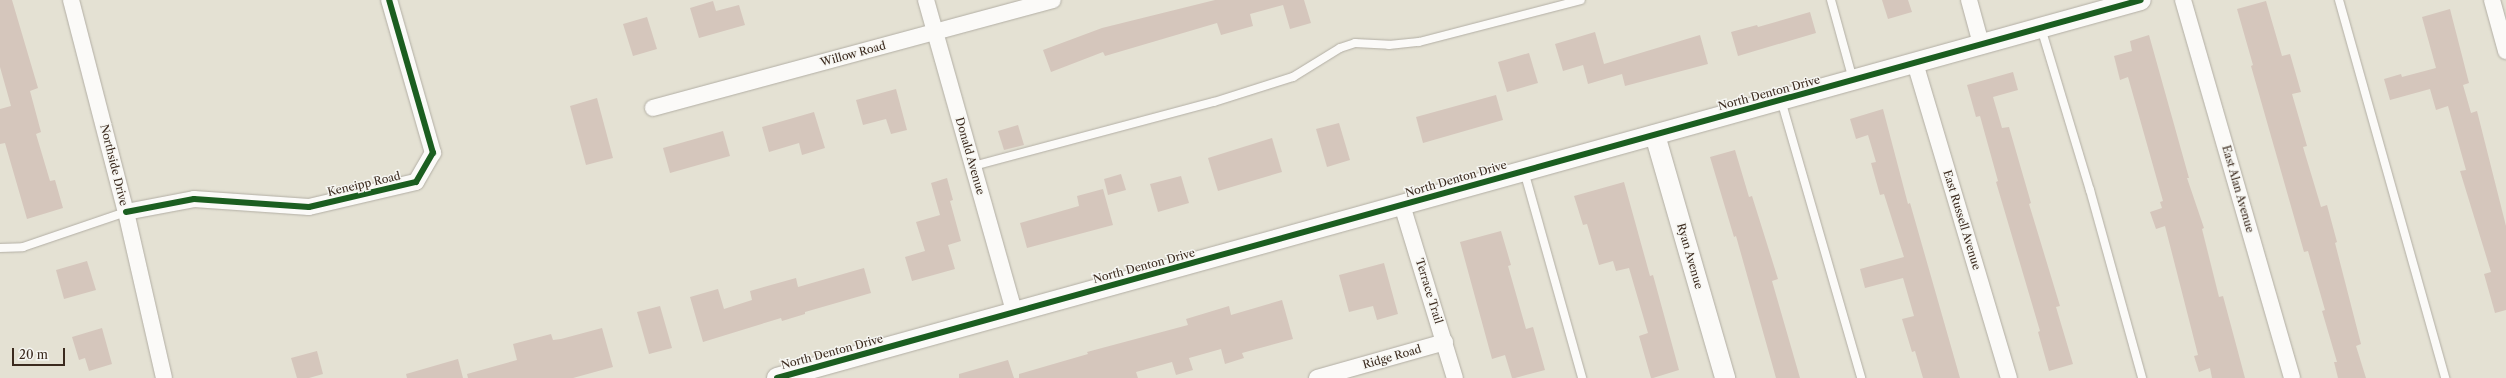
<!DOCTYPE html>
<html>
<head>
<meta charset="utf-8">
<style>
	body { margin:0 }
	#map { position:relative; width:2506px; height:378px; overflow:hidden; background:#e4e1d3; font-family:"Libre Caslon Text",serif }
	div>[style] { position:absolute }
	[style*='--x'] { left:calc(var(--x)*1px); top:calc(var(--y)*1px); width:calc(var(--w)*1px); rotate:calc(var(--a)*1deg) }
	.building>* { inset:0; background:#d5c6bc }
	.roads { filter:drop-shadow(0 0 1px #b2aea4) drop-shadow(0 0 1px #b2aea4) }
	.service>* { height:8px; margin:-4px; padding:0 4px; transform-origin:4px; border-radius:4px; background:#fbfaf8 }
	.minor>* { height:16px; margin:-8px; padding:0 8px; transform-origin:8px; border-radius:8px; background:#fbfaf8 }
	.tertiary>* { height:20px; margin:-10px; padding:0 10px; transform-origin:10px; border-radius:10px; background:#fbfaf8 }
	.cycleway>* { height:6px; margin:-3px; padding:0 3px; transform-origin:3px; border-radius:3px; background:#1b5e20 }
	span { translate:-50% -50%; white-space:nowrap; text-align:center; line-height:1.15; -webkit-text-stroke:3px #f6f6f2; paint-order:stroke }
	.street-label { font-size:11px; color:#3b2a1e }
	.scale { position:absolute; left:12px; top:348px; width:53px; height:18px; box-sizing:border-box; border:2px solid #3b2a1e; border-top:0; padding-left:5px; font-size:12px; line-height:14px; white-space:nowrap; color:#3b2a1e; -webkit-text-stroke:3px #f6f6f2; paint-order:stroke }
</style>
</head>
<body>
<div id="map">
	<div class="building">
		<div style="clip-path:polygon(0 0,12px 0,38px 88px,30px 91px,41px 132px,36px 134px,50px 181px,55px 180px,63px 208px,27px 219px,5px 143px,0 144px,0 109px,11px 106px,0 67px)"></div>
		<div style="clip-path:polygon(1215px 0,1304px 0,1311px 23px,1290px 29px,1283px 5px,1250px 14px,1253px 26px,1221px 35px,1217px 23px,1105px 56px,1103px 52px,1051px 72px,1043px 50px,1102px 28px)"></div>
		<div style="clip-path:polygon(1882px 0,1908px 0,1912px 12px,1888px 19px)"></div>
		<div style="clip-path:polygon(713px 1px,716px 11px,739px 5px,745px 25px,699px 38px,690px 8px)"></div>
		<div style="clip-path:polygon(2266px 1px,2282px 56px,2290px 54px,2301px 92px,2292px 94px,2307px 146px,2303px 147px,2321px 207px,2327px 205px,2337px 242px,2335px 243px,2361px 344px,2356px 346px,2366px 378px,2338px 378px,2334px 362px,2337px 362px,2322px 311px,2325px 310px,2308px 251px,2304px 252px,2251px 66px,2253px 65px,2237px 9px)"></div>
		<div style="clip-path:polygon(2450px 9px,2469px 83px,2463px 85px,2471px 113px,2477px 111px,2506px 226px,2506px 310px,2495px 313px,2484px 274px,2491px 272px,2460px 171px,2466px 170px,2448px 106px,2436px 110px,2430px 89px,2390px 100px,2384px 79px,2401px 74px,2402px 77px,2436px 68px,2422px 17px)"></div>
		<div style="clip-path:polygon(1810px 12px,1816px 33px,1738px 56px,1731px 32px,1757px 25px,1758px 27px)"></div>
		<div style="clip-path:polygon(647px 17px,657px 49px,633px 56px,623px 24px)"></div>
		<div style="clip-path:polygon(1595px 32px,1604px 64px,1700px 35px,1708px 64px,1625px 86px,1622px 74px,1588px 84px,1583px 65px,1563px 71px,1555px 44px)"></div>
		<div style="clip-path:polygon(2149px 35px,2189px 178px,2187px 178px,2204px 228px,2202px 229px,2219px 297px,2223px 296px,2245px 378px,2212px 378px,2210px 368px,2199px 372px,2194px 356px,2198px 355px,2165px 226px,2156px 229px,2150px 212px,2162px 208px,2160px 202px,2163px 201px,2128px 77px,2120px 80px,2114px 56px,2132px 51px,2130px 41px)"></div>
		<div style="clip-path:polygon(1529px 53px,1538px 83px,1507px 92px,1498px 62px)"></div>
		<div style="clip-path:polygon(2013px 72px,2018px 90px,1993px 97px,2002px 128px,2009px 127px,2031px 203px,2029px 204px,2060px 306px,2056px 307px,2073px 364px,2049px 371px,2038px 332px,2040px 331px,1996px 182px,1998px 181px,1980px 116px,1976px 117px,1967px 85px)"></div>
		<div style="clip-path:polygon(896px 89px,907px 130px,891px 134px,886px 119px,863px 125px,856px 100px)"></div>
		<div style="clip-path:polygon(1496px 95px,1503px 120px,1423px 143px,1416px 117px)"></div>
		<div style="clip-path:polygon(597px 98px,613px 158px,586px 165px,570px 106px)"></div>
		<div style="clip-path:polygon(1883px 109px,1908px 204px,1910px 203px,1960px 378px,1923px 378px,1915px 351px,1912px 352px,1902px 319px,1914px 316px,1903px 278px,1865px 288px,1860px 269px,1904px 257px,1884px 194px,1880px 195px,1871px 163px,1876px 162px,1868px 135px,1856px 139px,1850px 119px)"></div>
		<div style="clip-path:polygon(814px 112px,825px 148px,802px 155px,799px 143px,769px 152px,762px 127px)"></div>
		<div style="clip-path:polygon(1339px 123px,1350px 160px,1327px 167px,1316px 129px)"></div>
		<div style="clip-path:polygon(1018px 125px,1024px 145px,1004px 150px,998px 131px)"></div>
		<div style="clip-path:polygon(723px 131px,730px 156px,670px 173px,663px 148px)"></div>
		<div style="clip-path:polygon(1272px 138px,1282px 172px,1218px 191px,1208px 158px)"></div>
		<div style="clip-path:polygon(1735px 150px,1749px 197px,1752px 196px,1778px 279px,1772px 281px,1800px 378px,1776px 378px,1736px 236px,1734px 237px,1710px 157px)"></div>
		<div style="clip-path:polygon(1121px 174px,1126px 190px,1108px 195px,1104px 179px)"></div>
		<div style="clip-path:polygon(1181px 176px,1189px 203px,1158px 212px,1150px 184px)"></div>
		<div style="clip-path:polygon(947px 178px,953px 200px,950px 201px,961px 241px,948px 245px,955px 269px,912px 281px,905px 257px,925px 251px,916px 222px,940px 215px,931px 183px)"></div>
		<div style="clip-path:polygon(1624px 182px,1650px 276px,1653px 275px,1679px 370px,1653px 378px,1651px 378px,1639px 336px,1648px 333px,1629px 268px,1616px 271px,1613px 261px,1599px 265px,1587px 224px,1583px 225px,1574px 196px)"></div>
		<div style="clip-path:polygon(1103px 189px,1113px 225px,1027px 248px,1020px 223px,1079px 206px,1077px 196px)"></div>
		<div style="clip-path:polygon(1501px 231px,1511px 265px,1508px 266px,1526px 329px,1533px 327px,1545px 370px,1515px 378px,1512px 378px,1505px 355px,1492px 359px,1460px 242px)"></div>
		<div style="clip-path:polygon(87px 261px,96px 290px,64px 299px,56px 270px)"></div>
		<div style="clip-path:polygon(1384px 263px,1398px 314px,1377px 320px,1373px 306px,1349px 312px,1339px 275px)"></div>
		<div style="clip-path:polygon(864px 268px,871px 293px,805px 312px,805px 314px,782px 321px,781px 318px,703px 342px,690px 297px,718px 289px,724px 309px,752px 300px,750px 291px,796px 278px,798px 287px)"></div>
		<div style="clip-path:polygon(1282px 300px,1293px 339px,1242px 353px,1244px 358px,1225px 364px,1221px 349px,1189px 358px,1193px 370px,1176px 375px,1172px 362px,1136px 372px,1138px 378px,1019px 378px,1019px 374px,1088px 354px,1087px 352px,1188px 325px,1186px 319px,1229px 306px,1231px 315px)"></div>
		<div style="clip-path:polygon(660px 306px,672px 348px,649px 354px,637px 312px)"></div>
		<div style="clip-path:polygon(102px 328px,112px 364px,89px 371px,85px 358px,79px 360px,72px 337px)"></div>
		<div style="clip-path:polygon(602px 328px,613px 367px,573px 378px,468px 378px,467px 374px,517px 360px,513px 344px,551px 334px,553px 340px,561px 339px)"></div>
		<div style="clip-path:polygon(317px 351px,323px 374px,309px 378px,297px 378px,291px 358px)"></div>
		<div style="clip-path:polygon(458px 359px,463px 378px,407px 378px,406px 374px)"></div>
		<div style="clip-path:polygon(1008px 360px,1014px 378px,959px 378px,959px 374px)"></div>
	</div>
	<div class="roads">
		<div class="service">
			<div style="--x:1831;--y:0;--w:83;--a:74.6"></div>
			<div style="--x:2339;--y:0;--w:393;--a:74.3"></div>
			<div style="--x:2041;--y:28;--w:169;--a:73.2"></div>
			<div style="--x:2090;--y:190;--w:195;--a:74.5"></div>
			<div style="--x:1781;--y:100;--w:289;--a:73.9"></div>
			<div style="--x:973;--y:166;--w:249;--a:-14.9"></div>
			<div style="--x:1214;--y:102;--w:83;--a:-17.6"></div>
			<div style="--x:1293;--y:77;--w:55;--a:-31.7"></div>
			<div style="--x:1340;--y:48;--w:16;--a:-18"></div>
			<div style="--x:1355;--y:43;--w:34;--a:3"></div>
			<div style="--x:1389;--y:45;--w:30;--a:-6"></div>
			<div style="--x:1419;--y:42;--w:167;--a:-14.5"></div>
			<div style="--x:1524;--y:171;--w:215;--a:74.3"></div>
			<div style="--x:0;--y:248;--w:23;--a:-2"></div>
			<div style="--x:23;--y:247;--w:109;--a:-18.8"></div>
		</div>
		<div class="minor">
			<div style="--x:71;--y:0;--w:219;--a:75.5"></div>
			<div style="--x:126;--y:212;--w:170;--a:77.1"></div>
			<div style="--x:926;--y:0;--w:324;--a:74.2"></div>
			<div style="--x:1969;--y:0;--w:46;--a:74.7"></div>
			<div style="--x:2183;--y:0;--w:393;--a:73.9"></div>
			<div style="--x:2492;--y:0;--w:53;--a:74.6"></div>
			<div style="--x:1915;--y:63;--w:329;--a:73.4"></div>
			<div style="--x:653;--y:108;--w:414;--a:-15.1"></div>
			<div style="--x:1402;--y:205;--w:181;--a:73"></div>
			<div style="--x:126;--y:212;--w:69;--a:-10.8"></div>
			<div style="--x:194;--y:199;--w:115;--a:4"></div>
			<div style="--x:309;--y:207;--w:110;--a:-13.2"></div>
			<div style="--x:416;--y:182;--w:34;--a:-60"></div>
			<div style="--x:433;--y:153;--w:159;--a:-106"></div>
			<div style="--x:1317;--y:378;--w:133;--a:-15.7"></div>
		</div>
		<div class="tertiary">
			<div style="--x:1655;--y:135;--w:253;--a:73.9"></div>
			<div style="--x:777;--y:378;--w:1415;--a:-15.49"></div>
		</div>
	</div>
	<div class="cycleway">
		<div style="--x:126;--y:212;--w:69;--a:-10.8"></div>
		<div style="--x:194;--y:199;--w:115;--a:4"></div>
		<div style="--x:309;--y:207;--w:110;--a:-13.2"></div>
		<div style="--x:416;--y:182;--w:34;--a:-60"></div>
		<div style="--x:433;--y:153;--w:159;--a:-106"></div>
		<div style="--x:777;--y:378;--w:1415;--a:-15.49"></div>
	</div>
	<div class="street-label">
		<span style="left:853px;top:54px;rotate:-15deg">Willow Road</span>
		<span style="left:1769px;top:93px;rotate:-15deg">North Denton Drive</span>
		<span style="left:970px;top:156px;rotate:74deg">Donald Avenue</span>
		<span style="left:114px;top:165px;rotate:76deg">Northside Drive</span>
		<span style="left:1456px;top:179px;rotate:-16deg">North Denton Drive</span>
		<span style="left:364px;top:184px;rotate:-13deg">Keneipp Road</span>
		<span style="left:2238px;top:189px;rotate:74deg">East Alan Avenue</span>
		<span style="left:1962px;top:220px;rotate:73deg">East Russell Avenue</span>
		<span style="left:1690px;top:256px;rotate:74deg">Ryan Avenue</span>
		<span style="left:1144px;top:266px;rotate:-15deg">North Denton Drive</span>
		<span style="left:1429px;top:291px;rotate:73deg">Terrace Trail</span>
		<span style="left:832px;top:352px;rotate:-15deg">North Denton Drive</span>
		<span style="left:1392px;top:357px;rotate:-16deg">Ridge Road</span>
	</div>
	<div class="scale">20 m</div>
</div>
</body>
</html>
